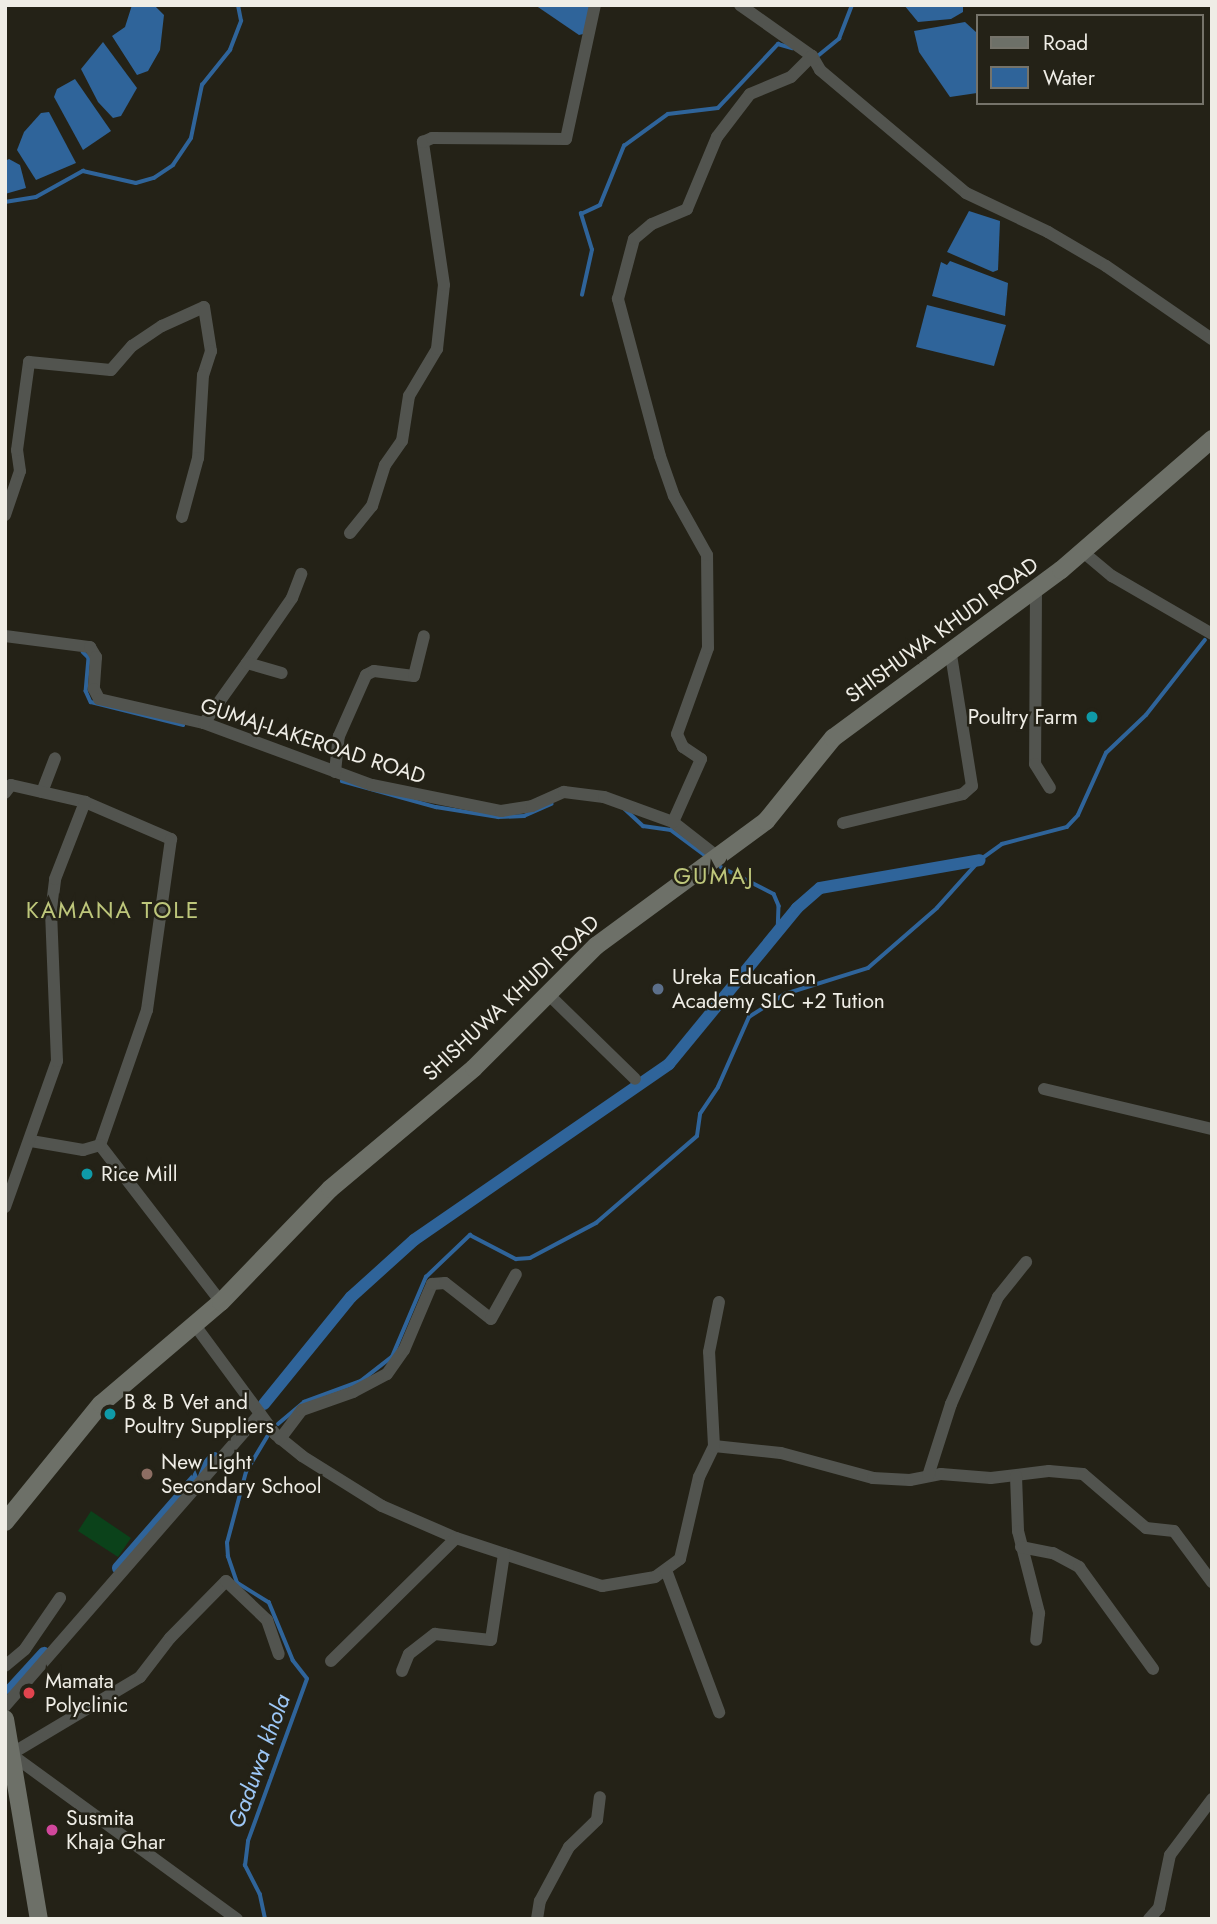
<!DOCTYPE html>
<html>
<head>
<meta charset="utf-8">
<style>
	body { margin:0 }
	#map { position:relative; width:1217px; height:1924px; overflow:hidden; background:#242217; font-family:Jost,sans-serif }
	div>[style] { position:absolute }
	[style*='--x'] { left:calc(var(--x)*1px); top:calc(var(--y)*1px); width:calc(var(--w)*1px); rotate:calc(var(--a)*1deg) }
	.green>* { inset:0; background:#0b421a }
	.water>* { inset:0; background:#2f649a }
	.stream>* { height:3.5px; margin:-1.75px; padding:0 1.75px; transform-origin:1.75px; border-radius:1.75px; background:#2f649a }
	.canal>* { height:12px; margin:-6px; padding:0 6px; transform-origin:6px; border-radius:6px; background:#2f649a }
	.minor>* { height:12px; margin:-6px; padding:0 6px; transform-origin:6px; border-radius:6px; background:#52544f }
	.secondary>* { height:18px; margin:-9px; padding:0 9px; transform-origin:9px; border-radius:9px; background:#6d7068 }
	.dots>* { width:19px; height:19px; translate:-50% -50%; box-sizing:border-box; border:4px solid #242217; border-radius:50% }
	span { translate:-50% -50%; white-space:nowrap; text-align:center; line-height:1.15; -webkit-text-stroke:5px #242217; paint-order:stroke }
	.street-label { font-size:21px; color:#efede6 }
	.poi-label { font-size:21px; color:#efede6 }
	.right { translate:-100% -50%; text-align:right }
	.left { translate:0 -50%; text-align:left }
	.neighbourhood-label { font-size:23px; color:#bec77b; letter-spacing:2px }
	.water-label { font-size:23px; color:#9dc7f6; font-style:italic }
	.frame { position:absolute; inset:0; border:7px solid #efede6; pointer-events:none }
	.legend { position:absolute; left:976px; top:14px; width:228px; height:91px; box-sizing:border-box; background:#242217; border:2px solid #75736a; margin:0; padding:9px 12px; list-style:none; font-size:21px; color:#efede6 }
	.legend li { display:flex; align-items:center; gap:14px; height:35px }
	.legend b { width:35px; border:2px solid #75736a }
</style>
</head>
<body>
<div id="map">
	<div class="green">
		<div style="clip-path:polygon(91px 1511px,131px 1538px,118px 1557px,78px 1531px)"></div>
	</div>
	<div class="water">
		<div style="clip-path:polygon(132px 5px,154px 5px,164px 15px,160px 50px,148px 71px,137px 75px,112px 36px,125px 27px)"></div>
		<div style="clip-path:polygon(535px 5px,598px 5px,592px 32px,579px 35px)"></div>
		<div style="clip-path:polygon(904px 5px,963px 5px,963px 12px,951px 19px,918px 22px)"></div>
		<div style="clip-path:polygon(965px 22px,977px 33px,977px 93px,950px 97px,919px 52px,914px 31px)"></div>
		<div style="clip-path:polygon(103px 42px,137px 88px,121px 116px,113px 118px,98px 102px,81px 69px)"></div>
		<div style="clip-path:polygon(75px 79px,111px 131px,83px 150px,54px 97px,57px 89px)"></div>
		<div style="clip-path:polygon(49px 112px,76px 163px,36px 180px,17px 150px,24px 132px,41px 113px)"></div>
		<div style="clip-path:polygon(9px 159px,20px 165px,26px 188px,5px 194px,5px 161px)"></div>
		<div style="clip-path:polygon(969px 211px,1000px 221px,998px 270px,993px 272px,947px 252px)"></div>
		<div style="clip-path:polygon(950px 261px,1008px 283px,1005px 316px,932px 296px,941px 262px,947px 265px)"></div>
		<div style="clip-path:polygon(927px 305px,1006px 325px,994px 366px,916px 347px)"></div>
	</div>
	<div class="stream">
		<div style="--x:819;--y:55;--w:26;--a:-39"></div>
		<div style="--x:839;--y:39;--w:36;--a:-69"></div>
		<div style="--x:5;--y:202;--w:31;--a:-9"></div>
		<div style="--x:36;--y:197;--w:54;--a:-29"></div>
		<div style="--x:83;--y:171;--w:54;--a:12.8"></div>
		<div style="--x:136;--y:183;--w:19;--a:-16"></div>
		<div style="--x:154;--y:178;--w:23;--a:-34"></div>
		<div style="--x:173;--y:165;--w:32;--a:-56"></div>
		<div style="--x:191;--y:138;--w:54;--a:-78.3"></div>
		<div style="--x:202;--y:85;--w:45;--a:-51.3"></div>
		<div style="--x:230;--y:50;--w:31;--a:-69"></div>
		<div style="--x:241;--y:21;--w:16;--a:-101"></div>
		<div style="--x:582;--y:295;--w:46;--a:-77.5"></div>
		<div style="--x:592;--y:250;--w:38;--a:-107"></div>
		<div style="--x:581;--y:214;--w:21;--a:-25"></div>
		<div style="--x:600;--y:205;--w:64;--a:-67.9"></div>
		<div style="--x:624;--y:146;--w:54;--a:-36"></div>
		<div style="--x:668;--y:114;--w:50;--a:-6.8"></div>
		<div style="--x:718;--y:108;--w:88;--a:-46.8"></div>
		<div style="--x:778;--y:44;--w:15;--a:16"></div>
		<div style="--x:83;--y:652;--w:8;--a:45"></div>
		<div style="--x:89;--y:658;--w:33;--a:95"></div>
		<div style="--x:86;--y:691;--w:12;--a:66"></div>
		<div style="--x:91;--y:702;--w:95;--a:14"></div>
		<div style="--x:342;--y:781;--w:98;--a:15.5"></div>
		<div style="--x:436;--y:807;--w:63;--a:9.2"></div>
		<div style="--x:498;--y:817;--w:26;--a:-2"></div>
		<div style="--x:524;--y:816;--w:30;--a:-24"></div>
		<div style="--x:625;--y:809;--w:25;--a:43"></div>
		<div style="--x:643;--y:826;--w:28;--a:8"></div>
		<div style="--x:671;--y:830;--w:44;--a:36.6"></div>
		<div style="--x:721;--y:867;--w:59;--a:27"></div>
		<div style="--x:774;--y:894;--w:13;--a:67"></div>
		<div style="--x:779;--y:906;--w:24;--a:92"></div>
		<div style="--x:278;--y:1424;--w:34;--a:-40"></div>
		<div style="--x:304;--y:1402;--w:61;--a:-20.2"></div>
		<div style="--x:361;--y:1381;--w:39;--a:-38"></div>
		<div style="--x:392;--y:1357;--w:87;--a:-67"></div>
		<div style="--x:426;--y:1277;--w:61;--a:-43.7"></div>
		<div style="--x:470;--y:1235;--w:52;--a:27.6"></div>
		<div style="--x:516;--y:1259;--w:14;--a:-4"></div>
		<div style="--x:530;--y:1258;--w:75;--a:-27.9"></div>
		<div style="--x:596;--y:1223;--w:133;--a:-40.7"></div>
		<div style="--x:697;--y:1136;--w:22;--a:-82"></div>
		<div style="--x:700;--y:1114;--w:32;--a:-56"></div>
		<div style="--x:718;--y:1087;--w:77;--a:-66.1"></div>
		<div style="--x:749;--y:1017;--w:43;--a:-32.6"></div>
		<div style="--x:785;--y:994;--w:87;--a:-17.4"></div>
		<div style="--x:868;--y:968;--w:91;--a:-41"></div>
		<div style="--x:937;--y:908;--w:64;--a:-48.1"></div>
		<div style="--x:980;--y:860;--w:27;--a:-36"></div>
		<div style="--x:1002;--y:844;--w:67;--a:-14.7"></div>
		<div style="--x:1067;--y:827;--w:16;--a:-47"></div>
		<div style="--x:1078;--y:815;--w:68;--a:-65.7"></div>
		<div style="--x:1106;--y:753;--w:55;--a:-43.5"></div>
		<div style="--x:1146;--y:715;--w:95;--a:-51.8"></div>
		<div style="--x:265;--y:1919;--w:25;--a:-102"></div>
		<div style="--x:260;--y:1895;--w:33;--a:-117"></div>
		<div style="--x:245;--y:1866;--w:25;--a:-83"></div>
		<div style="--x:248;--y:1841;--w:172;--a:-70"></div>
		<div style="--x:307;--y:1679;--w:23;--a:-128"></div>
		<div style="--x:293;--y:1661;--w:63;--a:-112.5"></div>
		<div style="--x:269;--y:1603;--w:38;--a:-148"></div>
		<div style="--x:237;--y:1583;--w:28;--a:-109"></div>
		<div style="--x:228;--y:1557;--w:14;--a:-94"></div>
		<div style="--x:227;--y:1543;--w:73;--a:-75"></div>
		<div style="--x:246;--y:1472;--w:41;--a:-59"></div>
	</div>
	<div class="canal">
		<div style="--x:264;--y:1404;--w:138;--a:-50.9"></div>
		<div style="--x:351;--y:1297;--w:85;--a:-42.1"></div>
		<div style="--x:414;--y:1240;--w:310;--a:-34.6"></div>
		<div style="--x:669;--y:1064;--w:202;--a:-50.6"></div>
		<div style="--x:797;--y:908;--w:30;--a:-41"></div>
		<div style="--x:820;--y:888;--w:162;--a:-9.9"></div>
		<div style="--x:118;--y:1568;--w:146;--a:-48.9"></div>
		<div style="--x:11;--y:1689;--w:49;--a:-47.5"></div>
	</div>
	<div class="minor">
		<div style="--x:740;--y:5;--w:88;--a:35.3"></div>
		<div style="--x:812;--y:56;--w:16;--a:60"></div>
		<div style="--x:820;--y:70;--w:191;--a:40.1"></div>
		<div style="--x:966;--y:193;--w:91;--a:25.4"></div>
		<div style="--x:1048;--y:232;--w:67;--a:30.4"></div>
		<div style="--x:1106;--y:266;--w:129;--a:34.6"></div>
		<div style="--x:5;--y:515;--w:46;--a:-71.2"></div>
		<div style="--x:20;--y:471;--w:21;--a:-98"></div>
		<div style="--x:17;--y:450;--w:89;--a:-82.2"></div>
		<div style="--x:29;--y:362;--w:82;--a:5.6"></div>
		<div style="--x:111;--y:370;--w:32;--a:-49"></div>
		<div style="--x:132;--y:346;--w:36;--a:-34"></div>
		<div style="--x:162;--y:326;--w:46;--a:-24.3"></div>
		<div style="--x:204;--y:307;--w:45;--a:81"></div>
		<div style="--x:211;--y:351;--w:25;--a:108"></div>
		<div style="--x:203;--y:375;--w:83;--a:93.4"></div>
		<div style="--x:198;--y:458;--w:61;--a:105.2"></div>
		<div style="--x:350;--y:533;--w:35;--a:-51"></div>
		<div style="--x:372;--y:506;--w:43;--a:-72.4"></div>
		<div style="--x:385;--y:465;--w:29;--a:-55"></div>
		<div style="--x:402;--y:441;--w:46;--a:-81.2"></div>
		<div style="--x:409;--y:396;--w:55;--a:-59.2"></div>
		<div style="--x:437;--y:349;--w:64;--a:-83.8"></div>
		<div style="--x:444;--y:285;--w:145;--a:-98.4"></div>
		<div style="--x:423;--y:142;--w:10;--a:-24"></div>
		<div style="--x:432;--y:138;--w:134;--a:0.4"></div>
		<div style="--x:566;--y:139;--w:137;--a:-77.8"></div>
		<div style="--x:1083;--y:552;--w:38;--a:40"></div>
		<div style="--x:1112;--y:576;--w:116;--a:30.1"></div>
		<div style="--x:1036;--y:588;--w:176;--a:90.3"></div>
		<div style="--x:1035;--y:764;--w:28;--a:58"></div>
		<div style="--x:5;--y:636;--w:86;--a:7.4"></div>
		<div style="--x:90;--y:647;--w:12;--a:59"></div>
		<div style="--x:96;--y:657;--w:32;--a:94"></div>
		<div style="--x:94;--y:689;--w:11;--a:63"></div>
		<div style="--x:99;--y:699;--w:108;--a:12.9"></div>
		<div style="--x:204;--y:723;--w:179;--a:20.3"></div>
		<div style="--x:372;--y:785;--w:132;--a:11.4"></div>
		<div style="--x:501;--y:811;--w:31;--a:-9"></div>
		<div style="--x:532;--y:806;--w:35;--a:-24"></div>
		<div style="--x:564;--y:792;--w:40;--a:7.1"></div>
		<div style="--x:604;--y:797;--w:73;--a:19.9"></div>
		<div style="--x:673;--y:822;--w:58;--a:38"></div>
		<div style="--x:247;--y:663;--w:79;--a:-55.3"></div>
		<div style="--x:292;--y:598;--w:26;--a:-69"></div>
		<div style="--x:204;--y:723;--w:74;--a:-54.4"></div>
		<div style="--x:247;--y:663;--w:36;--a:16"></div>
		<div style="--x:335;--y:772;--w:36;--a:-84"></div>
		<div style="--x:339;--y:736;--w:67;--a:-66.1"></div>
		<div style="--x:366;--y:675;--w:9;--a:-27"></div>
		<div style="--x:374;--y:671;--w:40;--a:7.1"></div>
		<div style="--x:414;--y:676;--w:41;--a:-76"></div>
		<div style="--x:42;--y:792;--w:36;--a:-69"></div>
		<div style="--x:5;--y:793;--w:10;--a:-53"></div>
		<div style="--x:11;--y:785;--w:76;--a:12.9"></div>
		<div style="--x:85;--y:802;--w:94;--a:23.3"></div>
		<div style="--x:171;--y:839;--w:173;--a:98"></div>
		<div style="--x:147;--y:1010;--w:143;--a:109.2"></div>
		<div style="--x:100;--y:1145;--w:198;--a:52.4"></div>
		<div style="--x:673;--y:822;--w:69;--a:-66"></div>
		<div style="--x:701;--y:759;--w:22;--a:-146"></div>
		<div style="--x:683;--y:747;--w:14;--a:-115"></div>
		<div style="--x:677;--y:734;--w:91;--a:-70.2"></div>
		<div style="--x:708;--y:648;--w:93;--a:-90.6"></div>
		<div style="--x:707;--y:555;--w:68;--a:-119.2"></div>
		<div style="--x:674;--y:496;--w:42;--a:-109.3"></div>
		<div style="--x:660;--y:456;--w:163;--a:-105"></div>
		<div style="--x:618;--y:299;--w:62;--a:-75.1"></div>
		<div style="--x:634;--y:239;--w:23;--a:-40"></div>
		<div style="--x:652;--y:224;--w:38;--a:-23"></div>
		<div style="--x:687;--y:209;--w:78;--a:-67.4"></div>
		<div style="--x:717;--y:137;--w:54;--a:-52.5"></div>
		<div style="--x:750;--y:94;--w:44;--a:-22.5"></div>
		<div style="--x:791;--y:77;--w:30;--a:-45"></div>
		<div style="--x:843;--y:823;--w:123;--a:-13.6"></div>
		<div style="--x:963;--y:794;--w:12;--a:-42"></div>
		<div style="--x:972;--y:786;--w:133;--a:-99.1"></div>
		<div style="--x:549;--y:995;--w:120;--a:44.3"></div>
		<div style="--x:1044;--y:1089;--w:173;--a:13.4"></div>
		<div style="--x:31;--y:1141;--w:53;--a:9.8"></div>
		<div style="--x:83;--y:1150;--w:18;--a:-16"></div>
		<div style="--x:5;--y:1207;--w:155;--a:-70.4"></div>
		<div style="--x:57;--y:1061;--w:148;--a:-92.3"></div>
		<div style="--x:51;--y:913;--w:34;--a:-83"></div>
		<div style="--x:55;--y:879;--w:83;--a:-68.7"></div>
		<div style="--x:194;--y:1324;--w:137;--a:53.6"></div>
		<div style="--x:275;--y:1434;--w:35;--a:39"></div>
		<div style="--x:302;--y:1456;--w:94;--a:32"></div>
		<div style="--x:382;--y:1506;--w:81;--a:23.4"></div>
		<div style="--x:456;--y:1538;--w:154;--a:18.2"></div>
		<div style="--x:602;--y:1586;--w:54;--a:-9.6"></div>
		<div style="--x:655;--y:1577;--w:31;--a:-36"></div>
		<div style="--x:680;--y:1559;--w:84;--a:-77"></div>
		<div style="--x:699;--y:1477;--w:34;--a:-64"></div>
		<div style="--x:280;--y:1439;--w:36;--a:-53"></div>
		<div style="--x:302;--y:1410;--w:54;--a:-19.4"></div>
		<div style="--x:353;--y:1392;--w:38;--a:-28"></div>
		<div style="--x:387;--y:1374;--w:29;--a:-55"></div>
		<div style="--x:404;--y:1350;--w:72;--a:-67"></div>
		<div style="--x:432;--y:1284;--w:13;--a:-4"></div>
		<div style="--x:445;--y:1283;--w:58;--a:38"></div>
		<div style="--x:491;--y:1319;--w:51;--a:-60.9"></div>
		<div style="--x:714;--y:1446;--w:67;--a:6"></div>
		<div style="--x:781;--y:1453;--w:95;--a:15.2"></div>
		<div style="--x:873;--y:1478;--w:37;--a:3"></div>
		<div style="--x:910;--y:1480;--w:32;--a:-11"></div>
		<div style="--x:941;--y:1474;--w:50;--a:4.6"></div>
		<div style="--x:991;--y:1478;--w:58;--a:-6.9"></div>
		<div style="--x:1049;--y:1471;--w:34;--a:5"></div>
		<div style="--x:1083;--y:1474;--w:83;--a:40.6"></div>
		<div style="--x:1146;--y:1528;--w:28;--a:6"></div>
		<div style="--x:1174;--y:1531;--w:64;--a:53.3"></div>
		<div style="--x:714;--y:1446;--w:94;--a:-93"></div>
		<div style="--x:709;--y:1352;--w:51;--a:-78.7"></div>
		<div style="--x:928;--y:1476;--w:76;--a:-72.3"></div>
		<div style="--x:951;--y:1404;--w:117;--a:-66.3"></div>
		<div style="--x:998;--y:1297;--w:45;--a:-51.3"></div>
		<div style="--x:1016;--y:1476;--w:55;--a:87.9"></div>
		<div style="--x:1018;--y:1531;--w:85;--a:75.6"></div>
		<div style="--x:1039;--y:1613;--w:27;--a:96"></div>
		<div style="--x:1021;--y:1547;--w:33;--a:11"></div>
		<div style="--x:1053;--y:1553;--w:30;--a:28"></div>
		<div style="--x:1079;--y:1567;--w:126;--a:54"></div>
		<div style="--x:666;--y:1570;--w:152;--a:69.5"></div>
		<div style="--x:331;--y:1661;--w:175;--a:-44.5"></div>
		<div style="--x:5;--y:1666;--w:26;--a:-40"></div>
		<div style="--x:25;--y:1649;--w:62;--a:-55.5"></div>
		<div style="--x:402;--y:1671;--w:18;--a:-68"></div>
		<div style="--x:409;--y:1654;--w:33;--a:-38"></div>
		<div style="--x:435;--y:1634;--w:56;--a:6.1"></div>
		<div style="--x:491;--y:1640;--w:87;--a:-81.4"></div>
		<div style="--x:5;--y:1706;--w:388;--a:-48.9"></div>
		<div style="--x:237;--y:1919;--w:280;--a:-143.9"></div>
		<div style="--x:11;--y:1754;--w:150;--a:-30.8"></div>
		<div style="--x:140;--y:1677;--w:49;--a:-52.4"></div>
		<div style="--x:170;--y:1638;--w:80;--a:-45.5"></div>
		<div style="--x:226;--y:1581;--w:57;--a:43.6"></div>
		<div style="--x:267;--y:1620;--w:36;--a:71"></div>
		<div style="--x:537;--y:1919;--w:18;--a:-81"></div>
		<div style="--x:540;--y:1901;--w:61;--a:-61.8"></div>
		<div style="--x:569;--y:1847;--w:39;--a:-44"></div>
		<div style="--x:597;--y:1820;--w:23;--a:-83"></div>
		<div style="--x:1149;--y:1919;--w:15;--a:-48"></div>
		<div style="--x:1159;--y:1908;--w:54;--a:-78.3"></div>
		<div style="--x:1170;--y:1855;--w:70;--a:-53.1"></div>
	</div>
	<div class="secondary">
		<div style="--x:5;--y:1522;--w:152;--a:-50.9"></div>
		<div style="--x:101;--y:1404;--w:157;--a:-40.4"></div>
		<div style="--x:221;--y:1302;--w:157;--a:-46"></div>
		<div style="--x:330;--y:1189;--w:188;--a:-40"></div>
		<div style="--x:474;--y:1068;--w:173;--a:-45"></div>
		<div style="--x:596;--y:946;--w:211;--a:-36.3"></div>
		<div style="--x:766;--y:821;--w:107;--a:-51.1"></div>
		<div style="--x:833;--y:738;--w:283;--a:-36.4"></div>
		<div style="--x:1061;--y:570;--w:200;--a:-40.9"></div>
		<div style="--x:5;--y:1719;--w:203;--a:80.4"></div>
	</div>
	<div class="dots">
		<div style="left:1092px;top:717px;background:#0f9aa8"></div>
		<div style="left:658px;top:989px;background:#5c6f8a"></div>
		<div style="left:87px;top:1174px;background:#0f9aa8"></div>
		<div style="left:110px;top:1414px;background:#0f9aa8"></div>
		<div style="left:147px;top:1474px;background:#8d6e63"></div>
		<div style="left:29px;top:1693px;background:#e0444e"></div>
		<div style="left:52px;top:1830px;background:#d1479c"></div>
	</div>
	<div class="street-label">
		<span style="left:942px;top:630px;rotate:-36deg">SHISHUWA KHUDI ROAD</span>
		<span style="left:313px;top:741px;rotate:18deg">GUMAJ-LAKEROAD ROAD</span>
		<span style="left:511px;top:998px;rotate:-43deg">SHISHUWA KHUDI ROAD</span>
	</div>
	<div class="poi-label">
		<span class="right" style="left:1078px;top:717px">Poultry Farm</span>
		<span class="left" style="left:672px;top:989px">Ureka Education<br>Academy SLC +2 Tution</span>
		<span class="left" style="left:101px;top:1174px">Rice Mill</span>
		<span class="left" style="left:124px;top:1414px">B &amp; B Vet and<br>Poultry Suppliers</span>
		<span class="left" style="left:161px;top:1474px">New Light<br>Secondary School</span>
		<span class="left" style="left:45px;top:1693px">Mamata<br>Polyclinic</span>
		<span class="left" style="left:66px;top:1830px">Susmita<br>Khaja Ghar</span>
	</div>
	<div class="neighbourhood-label">
		<span style="left:714px;top:876px">GUMAJ</span>
		<span style="left:113px;top:910px">KAMANA TOLE</span>
	</div>
	<div class="water-label">
		<span style="left:259px;top:1761px;rotate:-70deg">Gaduwa khola</span>
	</div>
	<div class="frame"></div>
	<ul class="legend">
	<li><b style="height:9px;background:#6d7068"></b>Road</li>
	<li><b style="height:19px;background:#2f649a"></b>Water</li>
	</ul>
</div>
</body>
</html>
